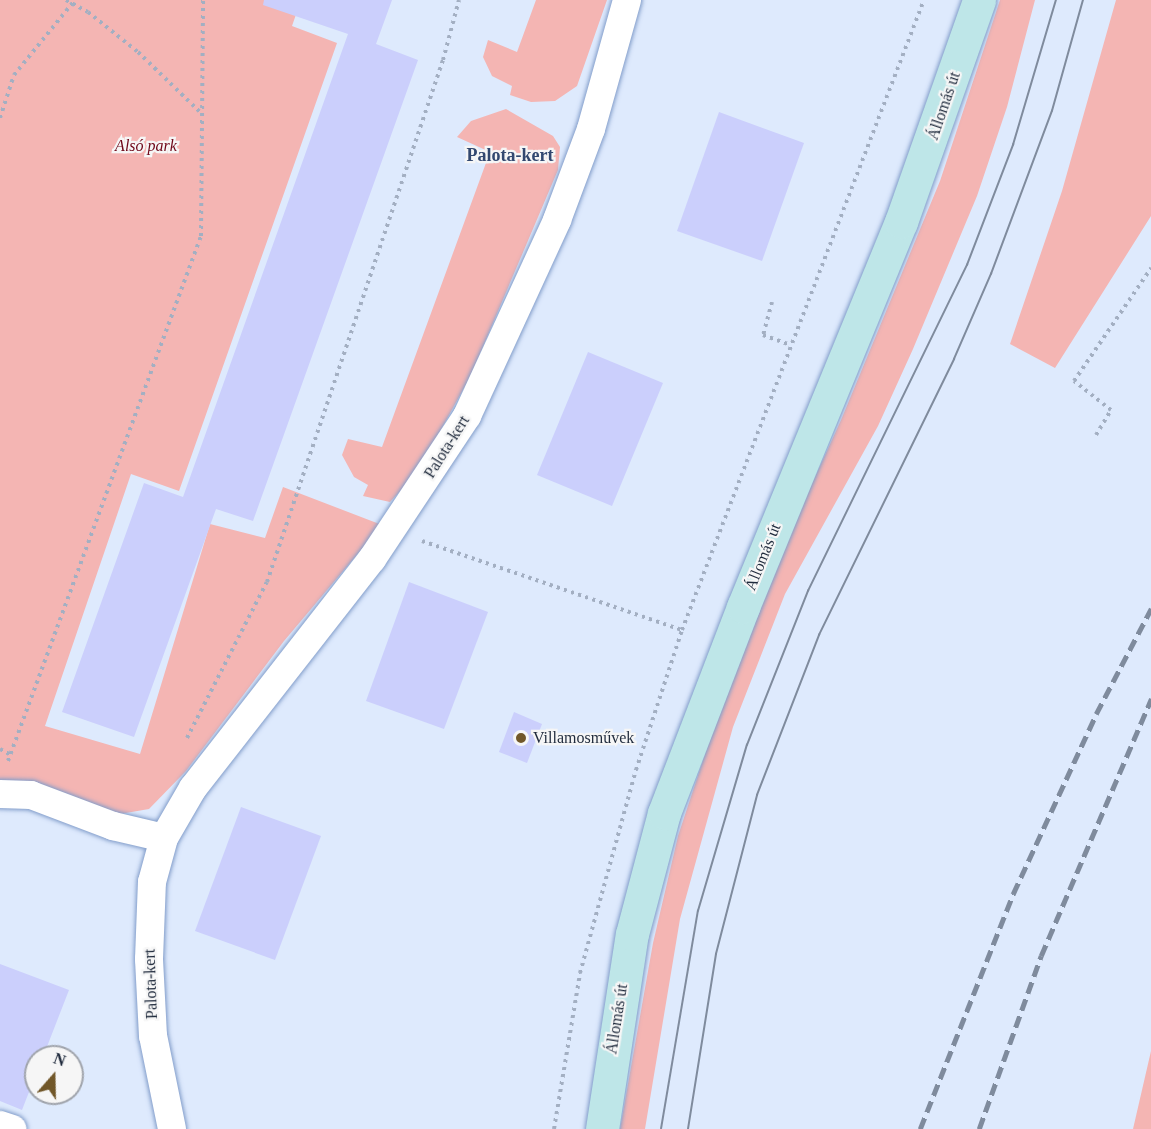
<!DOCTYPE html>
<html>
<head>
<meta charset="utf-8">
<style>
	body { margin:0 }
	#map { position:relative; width:1151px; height:1129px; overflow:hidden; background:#deeafd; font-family:"Times New Roman",serif }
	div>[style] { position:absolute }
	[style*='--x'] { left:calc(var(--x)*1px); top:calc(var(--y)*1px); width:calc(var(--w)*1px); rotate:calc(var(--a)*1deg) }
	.green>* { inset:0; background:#f4b5b3 }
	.building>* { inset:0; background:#cbcffc }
	.path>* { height:4px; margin-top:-2px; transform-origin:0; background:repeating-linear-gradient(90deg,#a3afc2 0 3px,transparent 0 7.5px) }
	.roads { filter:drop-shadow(0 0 2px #829dca) drop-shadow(0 0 2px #829dca) }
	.street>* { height:28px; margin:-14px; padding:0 14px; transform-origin:14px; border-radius:14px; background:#fff }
	.secondary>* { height:33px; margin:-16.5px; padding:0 16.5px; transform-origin:16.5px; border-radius:16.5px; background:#bee6e8 }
	.tram>* { height:1.5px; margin:-0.75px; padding:0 0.75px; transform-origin:0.75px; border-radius:0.75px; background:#7f8b9d }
	.rail>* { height:4.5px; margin-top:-2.25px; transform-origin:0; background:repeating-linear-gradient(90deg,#7f8b9d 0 12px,transparent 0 18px) }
	.dots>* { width:16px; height:16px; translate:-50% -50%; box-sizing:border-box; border:3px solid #f6f6f6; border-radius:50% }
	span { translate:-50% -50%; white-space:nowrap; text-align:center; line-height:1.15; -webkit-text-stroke:4.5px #f6f6f6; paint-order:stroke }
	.street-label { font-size:16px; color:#1f2a3c }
	.park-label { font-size:16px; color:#6f0719; font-style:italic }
	.poi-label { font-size:16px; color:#1f2a3c }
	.left { translate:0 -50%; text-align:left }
	.neighbourhood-label { font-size:18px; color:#324870; font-weight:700 }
	.north { position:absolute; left:24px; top:1045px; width:60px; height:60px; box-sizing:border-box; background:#f6f6f6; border:2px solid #a0a4ac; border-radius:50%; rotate:20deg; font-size:16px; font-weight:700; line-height:24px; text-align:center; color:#1f2a3c }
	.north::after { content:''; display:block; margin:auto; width:21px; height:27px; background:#715729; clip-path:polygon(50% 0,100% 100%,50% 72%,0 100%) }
</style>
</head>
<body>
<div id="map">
	<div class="green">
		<div style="clip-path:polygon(0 0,301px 0,292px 26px,337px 43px,179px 491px,131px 474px,45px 726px,140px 754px,210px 524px,265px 538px,283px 487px,382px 525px,284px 641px,186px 771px,149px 809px,120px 814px,0 783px)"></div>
		<div style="clip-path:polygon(536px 0,607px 0,577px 86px,555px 101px,531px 102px,510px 95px,512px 86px,492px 76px,483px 57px,488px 40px,517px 52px)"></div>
		<div style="clip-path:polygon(1000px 0,1035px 0,1007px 107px,977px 196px,913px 349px,878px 426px,785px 594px,733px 727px,680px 919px,645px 1129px,620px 1129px,653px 943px,678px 836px,716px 721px,765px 587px,841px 420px,940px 181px)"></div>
		<div style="clip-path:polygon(1116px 0,1151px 0,1151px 216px,1055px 368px,1010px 344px,1062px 191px)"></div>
		<div style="clip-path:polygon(506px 109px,553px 136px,560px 147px,558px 170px,470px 377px,417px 473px,390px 502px,363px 496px,368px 485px,354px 477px,342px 455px,348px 439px,382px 447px,490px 152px,457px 137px,471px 121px)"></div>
		<div style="clip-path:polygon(1151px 1051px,1151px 1129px,1133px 1129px)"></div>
	</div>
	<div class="building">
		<div style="clip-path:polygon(264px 0,392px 0,376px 44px,418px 60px,253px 521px,216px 509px,134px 737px,62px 712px,144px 483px,183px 497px,348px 34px,263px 5px)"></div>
		<div style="clip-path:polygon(719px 112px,804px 143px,762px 261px,677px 231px)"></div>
		<div style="clip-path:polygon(588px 352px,663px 383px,612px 506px,537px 475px)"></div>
		<div style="clip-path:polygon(409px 582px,488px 612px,444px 729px,366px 701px)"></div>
		<div style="clip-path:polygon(514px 712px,542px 724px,527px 763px,499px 752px)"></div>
		<div style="clip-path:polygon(241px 807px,321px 836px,275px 960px,195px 931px)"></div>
		<div style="clip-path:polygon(0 964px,69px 990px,43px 1057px,36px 1057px,36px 1074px,22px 1110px,0 1101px)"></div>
	</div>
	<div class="path">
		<div style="--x:66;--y:0;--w:25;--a:29"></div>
		<div style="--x:88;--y:12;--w:64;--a:38.7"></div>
		<div style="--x:138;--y:52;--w:89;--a:44.1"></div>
		<div style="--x:0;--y:118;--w:45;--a:-72"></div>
		<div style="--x:14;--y:75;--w:97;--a:-50.9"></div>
		<div style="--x:772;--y:302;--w:34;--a:105"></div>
		<div style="--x:763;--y:335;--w:29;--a:20"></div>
		<div style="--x:1096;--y:435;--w:29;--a:-59"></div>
		<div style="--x:1111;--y:410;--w:47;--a:-141.9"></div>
		<div style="--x:1074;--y:381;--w:137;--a:-55.7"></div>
		<div style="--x:422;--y:541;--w:275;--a:18.9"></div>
		<div style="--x:187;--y:738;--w:175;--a:-62.9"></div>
		<div style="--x:267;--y:582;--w:551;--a:-71.37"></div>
		<div style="--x:443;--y:60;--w:62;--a:-75.1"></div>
		<div style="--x:0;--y:749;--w:13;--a:29"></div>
		<div style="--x:8;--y:761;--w:559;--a:-69.82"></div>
		<div style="--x:201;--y:236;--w:236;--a:-89.5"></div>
		<div style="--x:554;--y:1129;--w:158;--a:-80.5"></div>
		<div style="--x:580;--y:973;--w:211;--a:-74.6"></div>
		<div style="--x:636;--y:770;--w:147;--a:-71.8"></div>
		<div style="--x:682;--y:630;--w:675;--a:-68.99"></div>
	</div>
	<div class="roads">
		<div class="street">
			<div style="--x:0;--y:794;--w:31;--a:2"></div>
			<div style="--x:31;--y:795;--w:88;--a:20.7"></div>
			<div style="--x:113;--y:826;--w:52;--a:13.2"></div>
			<div style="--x:0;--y:1125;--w:13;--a:18"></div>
			<div style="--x:172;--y:1129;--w:95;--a:-101.5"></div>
			<div style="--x:153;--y:1036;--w:77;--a:-93"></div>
			<div style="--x:149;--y:959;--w:77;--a:-87.8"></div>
			<div style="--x:152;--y:882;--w:46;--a:-74.7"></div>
			<div style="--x:164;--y:838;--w:58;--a:-59.9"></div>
			<div style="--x:193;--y:788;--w:291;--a:-52"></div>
			<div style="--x:372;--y:559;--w:172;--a:-56.4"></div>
			<div style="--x:467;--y:416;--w:216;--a:-65.3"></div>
			<div style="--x:557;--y:220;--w:97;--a:-69.5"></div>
			<div style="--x:591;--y:129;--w:134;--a:-74.4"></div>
		</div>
		<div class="secondary">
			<div style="--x:602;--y:1129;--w:197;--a:-81.3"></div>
			<div style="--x:632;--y:934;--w:125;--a:-75.2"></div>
			<div style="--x:664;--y:813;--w:221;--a:-69"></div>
			<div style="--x:743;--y:607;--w:416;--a:-67.7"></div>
			<div style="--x:901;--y:222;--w:235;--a:-70.6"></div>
		</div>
	</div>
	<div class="tram">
		<div style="--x:661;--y:1129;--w:221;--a:-80.4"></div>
		<div style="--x:698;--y:911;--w:173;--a:-73.6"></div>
		<div style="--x:747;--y:745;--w:166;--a:-68.4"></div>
		<div style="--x:808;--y:591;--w:363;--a:-64"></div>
		<div style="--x:967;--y:265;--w:129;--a:-69"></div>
		<div style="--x:1013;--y:145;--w:151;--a:-73.5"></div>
		<div style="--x:688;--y:1129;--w:177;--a:-80.9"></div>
		<div style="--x:716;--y:954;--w:164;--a:-75.5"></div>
		<div style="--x:757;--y:795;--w:172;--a:-68.8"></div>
		<div style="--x:819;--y:635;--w:307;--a:-63.9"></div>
		<div style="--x:954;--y:359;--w:93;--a:-66.5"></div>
		<div style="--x:991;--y:274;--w:174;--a:-69.5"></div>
		<div style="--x:1052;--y:111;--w:115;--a:-74.4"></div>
	</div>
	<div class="rail">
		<div style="--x:920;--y:1129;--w:253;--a:-68.4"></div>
		<div style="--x:1013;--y:894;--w:198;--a:-65.2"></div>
		<div style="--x:1096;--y:714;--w:119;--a:-62.4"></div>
		<div style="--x:979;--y:1129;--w:184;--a:-70.3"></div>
		<div style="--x:1041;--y:956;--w:280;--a:-66.8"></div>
	</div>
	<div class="dots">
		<div style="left:521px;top:738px;background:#715729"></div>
	</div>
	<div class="street-label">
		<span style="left:944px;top:106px;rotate:-71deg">Állomás út</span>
		<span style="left:447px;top:447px;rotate:-58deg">Palota-kert</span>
		<span style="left:763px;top:557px;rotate:-68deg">Állomás út</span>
		<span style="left:151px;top:984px;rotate:-92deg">Palota-kert</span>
		<span style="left:617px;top:1019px;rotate:-81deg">Állomás út</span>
	</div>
	<div class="park-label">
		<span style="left:146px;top:146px">Alsó park</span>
	</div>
	<div class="poi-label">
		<span class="left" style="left:533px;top:738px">Villamosművek</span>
	</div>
	<div class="neighbourhood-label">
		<span style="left:510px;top:155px">Palota-kert</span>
	</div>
	<div class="north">N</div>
</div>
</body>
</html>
